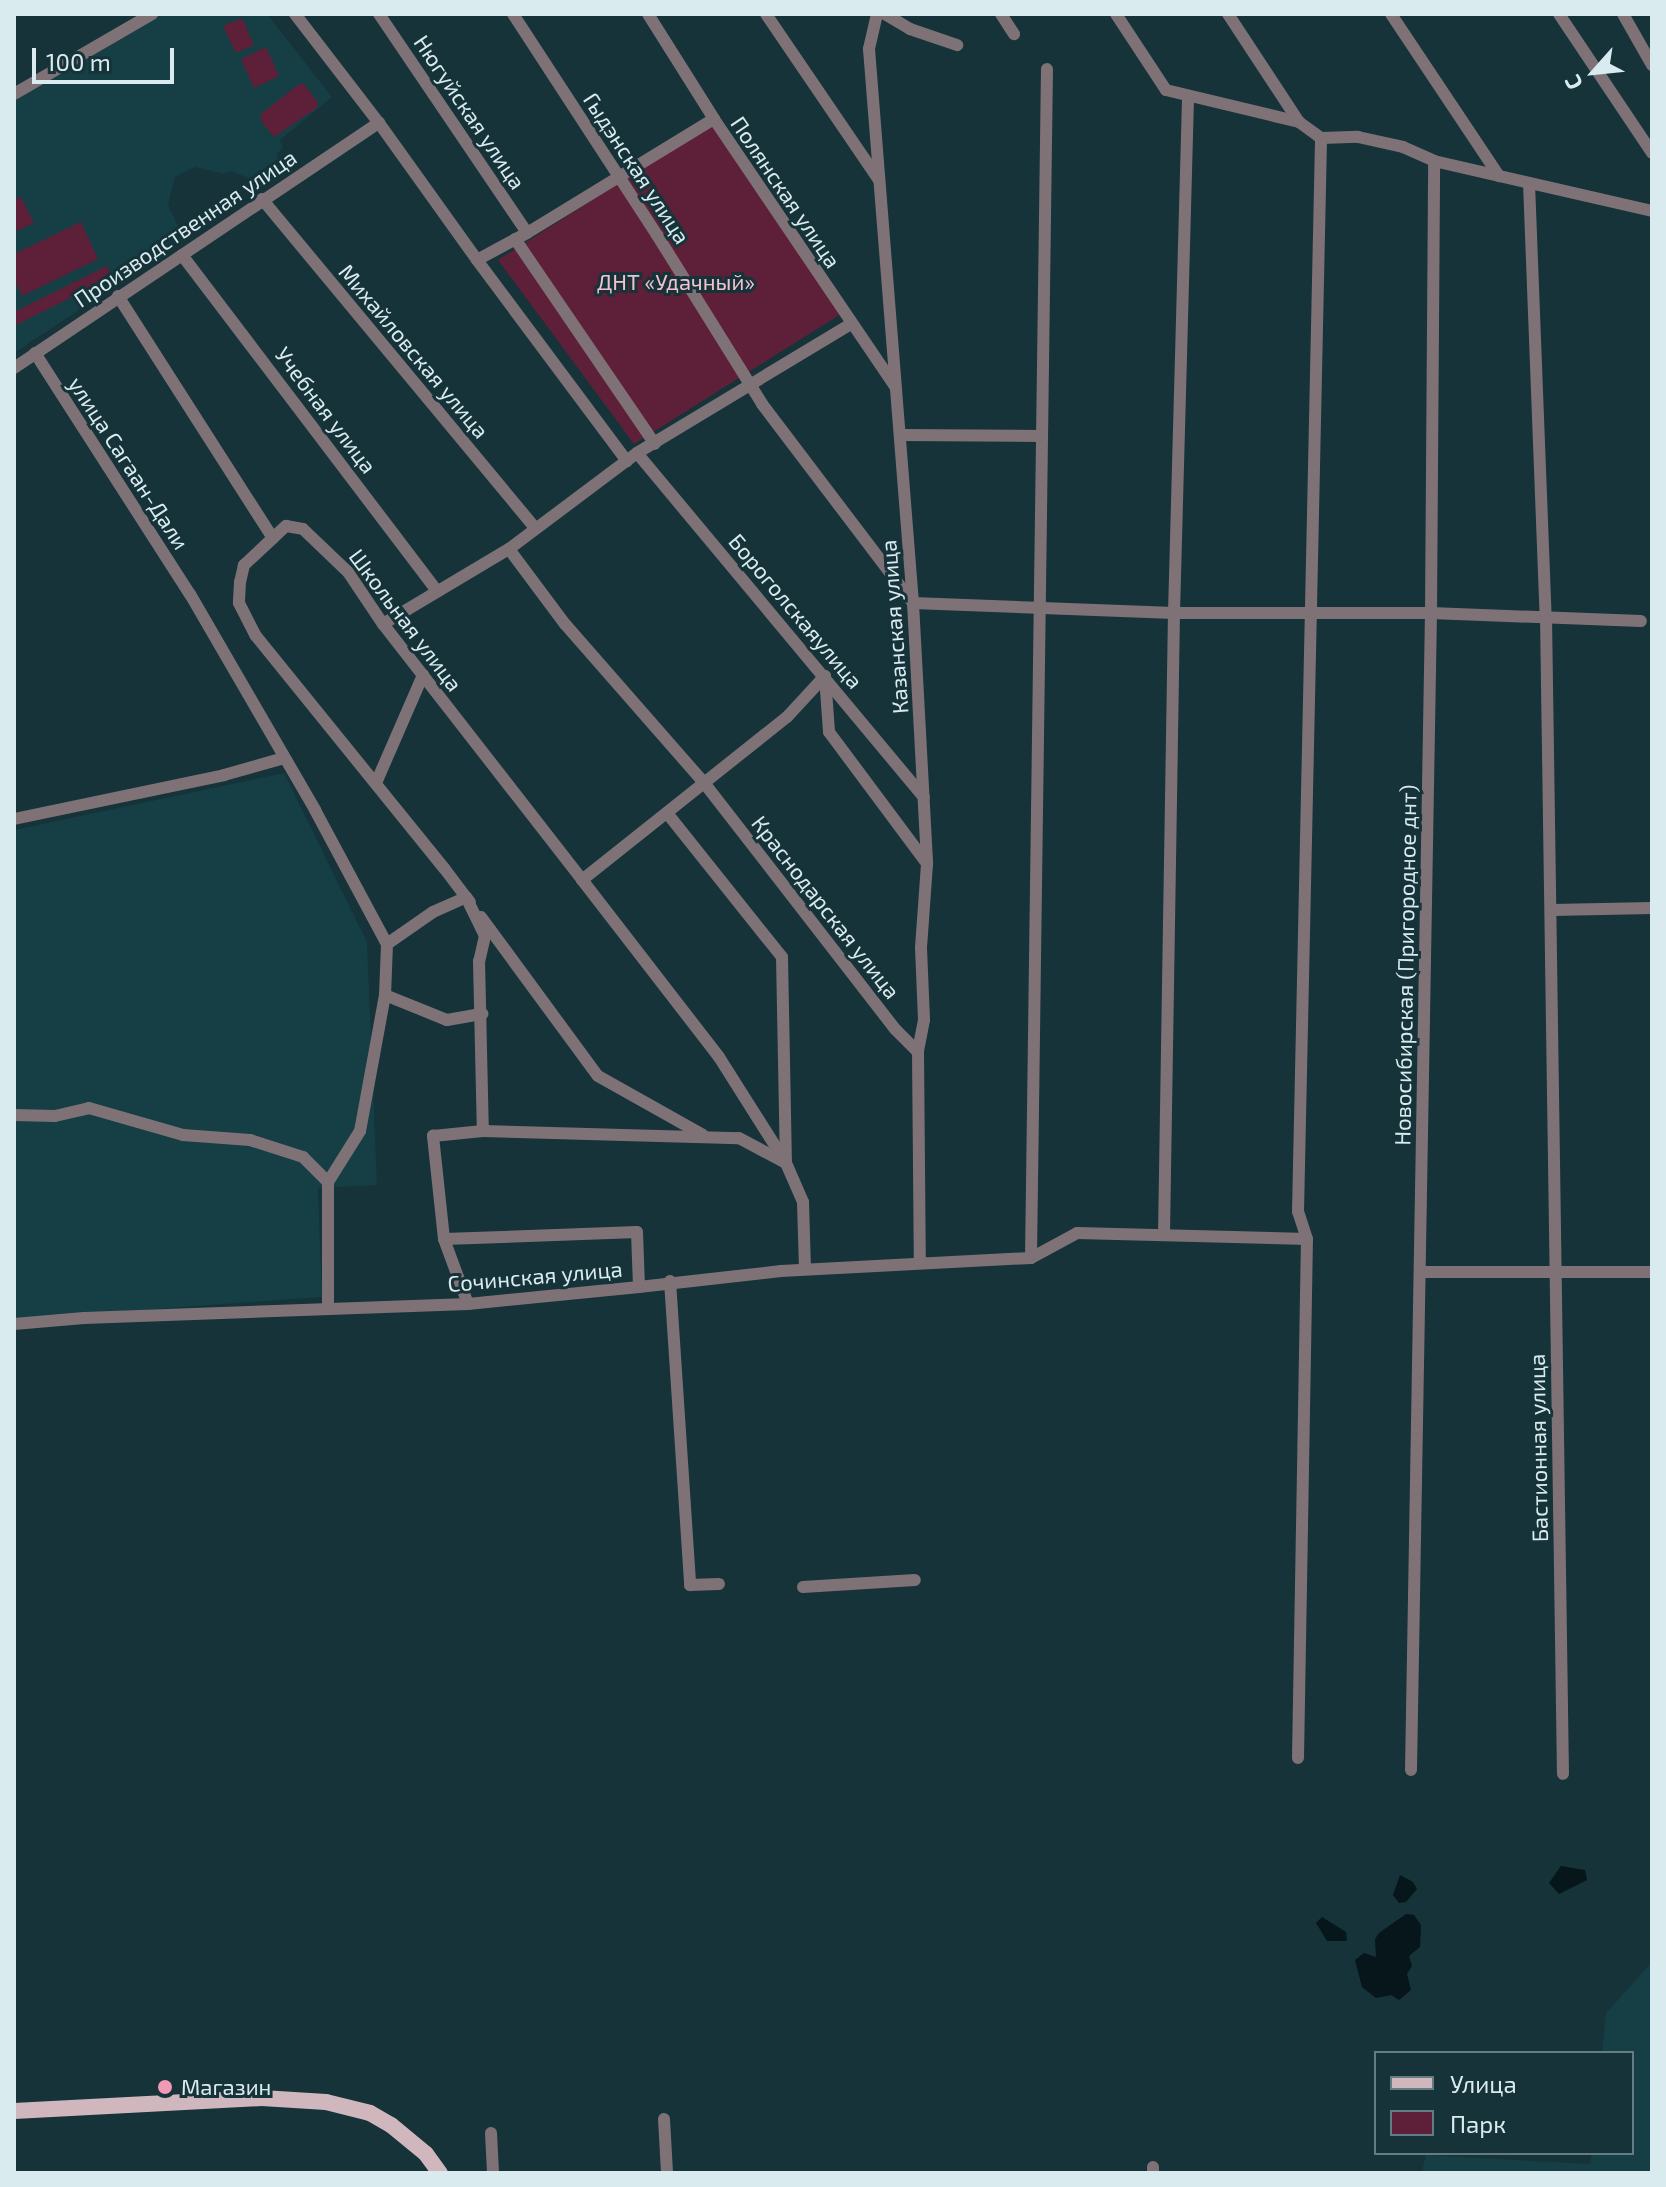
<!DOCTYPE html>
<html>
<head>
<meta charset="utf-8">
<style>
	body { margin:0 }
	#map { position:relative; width:1666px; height:2187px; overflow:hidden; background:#153339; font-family:"Exo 2",sans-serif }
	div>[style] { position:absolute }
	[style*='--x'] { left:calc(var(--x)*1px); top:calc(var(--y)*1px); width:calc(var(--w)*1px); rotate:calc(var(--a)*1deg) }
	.built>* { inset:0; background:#153e45 }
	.green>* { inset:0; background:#5e2038 }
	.water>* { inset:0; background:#06161a }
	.minor>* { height:12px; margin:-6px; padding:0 6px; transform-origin:6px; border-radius:6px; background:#7f7276 }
	.major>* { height:16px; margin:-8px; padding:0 8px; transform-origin:8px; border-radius:8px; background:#d0b6bd }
	.dots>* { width:22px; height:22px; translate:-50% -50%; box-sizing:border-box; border:4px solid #153339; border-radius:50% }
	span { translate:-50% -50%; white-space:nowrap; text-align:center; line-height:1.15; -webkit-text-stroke:6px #153339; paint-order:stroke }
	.street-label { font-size:22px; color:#daebef }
	.park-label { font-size:22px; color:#f2c1cf }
	.poi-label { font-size:22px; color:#daebef }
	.left { translate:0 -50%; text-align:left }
	.frame { position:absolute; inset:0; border:16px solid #daebef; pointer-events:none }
	.legend { position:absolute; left:1374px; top:2051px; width:260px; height:104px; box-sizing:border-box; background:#153339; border:2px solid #647d82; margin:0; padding:10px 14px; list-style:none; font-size:24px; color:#daebef }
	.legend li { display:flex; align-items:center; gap:16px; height:40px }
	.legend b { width:40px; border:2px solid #647d82 }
	.north { position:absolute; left:1554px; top:32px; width:80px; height:80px; -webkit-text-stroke:6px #153339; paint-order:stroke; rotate:243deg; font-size:22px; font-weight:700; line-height:32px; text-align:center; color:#daebef }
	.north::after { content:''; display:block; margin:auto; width:28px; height:36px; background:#daebef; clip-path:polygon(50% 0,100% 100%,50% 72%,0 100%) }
	.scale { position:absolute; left:32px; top:48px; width:142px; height:36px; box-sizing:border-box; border:4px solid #daebef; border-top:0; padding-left:10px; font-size:24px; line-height:28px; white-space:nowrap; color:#daebef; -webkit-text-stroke:6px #153339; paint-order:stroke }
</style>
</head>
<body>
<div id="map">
	<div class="built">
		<div style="clip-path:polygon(154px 14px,267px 14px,332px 97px,280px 140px,283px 147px,276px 155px,287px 173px,263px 189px,258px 182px,232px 171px,224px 174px,195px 167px,175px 177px,168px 205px,185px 240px,14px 353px,14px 99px)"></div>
		<div style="clip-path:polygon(284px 773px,367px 942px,377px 1185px,318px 1188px,322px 1297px,14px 1319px,14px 830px)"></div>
		<div style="clip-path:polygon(1652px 1962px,1652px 2173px,1204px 2173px,1422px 2171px,1426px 2155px,1590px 2164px,1592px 2153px,1632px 2153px,1632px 2053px,1602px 2053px,1606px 2013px)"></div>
	</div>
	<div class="green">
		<div style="clip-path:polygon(242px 18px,254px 45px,236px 53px,223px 26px)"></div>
		<div style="clip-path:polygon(266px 47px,279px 76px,254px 88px,241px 59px)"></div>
		<div style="clip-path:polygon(299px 84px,304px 84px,317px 101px,318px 107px,274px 137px,261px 121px,261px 114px)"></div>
		<div style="clip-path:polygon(712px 124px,841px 314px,634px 444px,498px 260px)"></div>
		<div style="clip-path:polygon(21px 197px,34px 223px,14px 232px,14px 200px)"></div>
		<div style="clip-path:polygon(81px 222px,98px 259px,22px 296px,14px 279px,14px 254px)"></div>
		<div style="clip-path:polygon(107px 266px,112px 277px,14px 326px,14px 312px)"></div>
	</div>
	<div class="water">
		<div style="clip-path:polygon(1561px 1866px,1585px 1870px,1587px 1880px,1559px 1894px,1549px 1883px)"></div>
		<div style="clip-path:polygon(1400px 1875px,1413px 1882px,1417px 1889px,1406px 1902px,1399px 1903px,1393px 1895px)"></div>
		<div style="clip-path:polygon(1406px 1914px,1414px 1915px,1421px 1925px,1420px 1947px,1409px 1956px,1412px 1966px,1407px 1974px,1411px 1990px,1399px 2000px,1391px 1995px,1376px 1998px,1362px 1987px,1355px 1960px,1364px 1953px,1376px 1957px,1375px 1939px,1379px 1933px)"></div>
		<div style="clip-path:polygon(1322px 1917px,1346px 1932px,1347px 1941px,1327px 1941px,1316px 1923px)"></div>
	</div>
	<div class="minor">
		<div style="--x:295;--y:14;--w:138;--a:52.4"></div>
		<div style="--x:379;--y:123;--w:168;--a:54.4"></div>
		<div style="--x:477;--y:260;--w:57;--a:-28.4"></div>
		<div style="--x:527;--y:233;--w:219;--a:-31.4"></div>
		<div style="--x:379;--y:14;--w:264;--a:55.9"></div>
		<div style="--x:513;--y:14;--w:264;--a:56.9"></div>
		<div style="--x:657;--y:235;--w:199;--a:58.1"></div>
		<div style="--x:762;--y:404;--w:250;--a:52.8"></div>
		<div style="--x:913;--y:603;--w:261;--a:2.2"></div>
		<div style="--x:1174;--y:613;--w:257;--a:0"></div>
		<div style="--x:1431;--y:613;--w:210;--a:2.2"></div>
		<div style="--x:648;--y:14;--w:124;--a:57.8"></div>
		<div style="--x:714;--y:119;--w:323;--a:55.9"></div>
		<div style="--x:766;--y:14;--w:201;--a:55.8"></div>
		<div style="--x:877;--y:14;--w:36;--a:103"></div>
		<div style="--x:869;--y:49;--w:556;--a:85.46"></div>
		<div style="--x:913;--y:603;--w:261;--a:86.9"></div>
		<div style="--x:927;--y:864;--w:84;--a:94.1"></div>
		<div style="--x:921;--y:948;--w:72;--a:87.6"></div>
		<div style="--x:924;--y:1020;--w:33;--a:101"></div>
		<div style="--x:918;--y:1052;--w:211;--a:89.5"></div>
		<div style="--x:885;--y:14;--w:29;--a:31"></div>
		<div style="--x:910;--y:29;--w:50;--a:18.8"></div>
		<div style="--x:1001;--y:14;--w:24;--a:57"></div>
		<div style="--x:1116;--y:14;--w:91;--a:56.7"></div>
		<div style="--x:1166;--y:90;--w:137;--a:13.5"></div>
		<div style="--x:1299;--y:122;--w:27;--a:36"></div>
		<div style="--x:1321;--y:138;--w:37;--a:-2"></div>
		<div style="--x:1358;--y:137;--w:46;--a:12.5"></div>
		<div style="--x:1403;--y:147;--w:34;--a:24"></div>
		<div style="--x:1434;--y:161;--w:224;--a:12.9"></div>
		<div style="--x:1228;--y:14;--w:129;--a:56.7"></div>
		<div style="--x:1391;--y:14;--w:195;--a:56.3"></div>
		<div style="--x:1559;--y:14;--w:167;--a:56.2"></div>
		<div style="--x:1623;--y:14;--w:59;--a:60.4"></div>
		<div style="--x:14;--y:94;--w:160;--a:-30.1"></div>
		<div style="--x:1529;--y:183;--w:433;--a:87.8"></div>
		<div style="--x:1546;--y:616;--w:1158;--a:89.16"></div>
		<div style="--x:262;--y:199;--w:428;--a:50.3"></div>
		<div style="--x:515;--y:239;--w:248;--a:55.7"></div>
		<div style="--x:182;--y:255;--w:422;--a:52.8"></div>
		<div style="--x:477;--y:260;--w:251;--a:53.3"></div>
		<div style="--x:118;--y:296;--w:287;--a:57.4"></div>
		<div style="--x:273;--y:538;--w:18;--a:-43"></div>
		<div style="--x:286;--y:526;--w:17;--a:10"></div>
		<div style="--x:303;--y:529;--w:62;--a:43.7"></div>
		<div style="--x:348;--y:572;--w:63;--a:56.1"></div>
		<div style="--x:383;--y:624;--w:324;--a:52.1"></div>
		<div style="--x:35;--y:353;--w:287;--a:57.3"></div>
		<div style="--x:190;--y:594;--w:250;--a:59.9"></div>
		<div style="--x:315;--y:810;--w:152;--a:61.8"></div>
		<div style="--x:387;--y:944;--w:51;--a:92.2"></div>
		<div style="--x:385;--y:995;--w:138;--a:100.4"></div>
		<div style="--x:360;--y:1131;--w:60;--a:122.1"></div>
		<div style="--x:14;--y:368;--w:440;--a:-33.9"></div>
		<div style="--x:901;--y:435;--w:139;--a:0.4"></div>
		<div style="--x:637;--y:453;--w:448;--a:50.2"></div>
		<div style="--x:273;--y:538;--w:40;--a:137"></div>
		<div style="--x:244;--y:565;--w:17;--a:103"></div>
		<div style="--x:240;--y:582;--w:21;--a:93"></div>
		<div style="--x:239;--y:603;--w:37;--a:63"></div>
		<div style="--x:256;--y:636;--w:299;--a:51"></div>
		<div style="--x:444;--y:868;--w:36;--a:53"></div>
		<div style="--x:466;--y:897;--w:43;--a:64"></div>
		<div style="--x:485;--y:936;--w:26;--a:103"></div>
		<div style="--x:479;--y:961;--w:170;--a:88.7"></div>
		<div style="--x:509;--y:549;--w:94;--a:53.3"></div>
		<div style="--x:565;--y:624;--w:213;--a:48.8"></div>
		<div style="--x:705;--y:784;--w:311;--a:52.2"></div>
		<div style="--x:896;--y:1030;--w:31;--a:45"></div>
		<div style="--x:383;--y:624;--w:147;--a:-30.8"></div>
		<div style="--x:509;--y:549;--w:160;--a:-36.9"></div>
		<div style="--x:637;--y:453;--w:250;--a:-31.1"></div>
		<div style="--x:825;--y:676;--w:56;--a:85.9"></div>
		<div style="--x:829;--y:732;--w:161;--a:53.3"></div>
		<div style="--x:376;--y:783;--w:118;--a:-66.5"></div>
		<div style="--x:667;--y:813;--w:184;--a:51.4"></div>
		<div style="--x:782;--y:957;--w:206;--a:88.9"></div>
		<div style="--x:786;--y:1163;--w:43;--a:66.4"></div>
		<div style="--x:803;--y:1202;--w:67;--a:88.3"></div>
		<div style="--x:14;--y:819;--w:215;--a:-11.8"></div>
		<div style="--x:224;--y:775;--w:62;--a:-15.8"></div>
		<div style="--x:1552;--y:910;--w:100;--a:-1.1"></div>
		<div style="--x:481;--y:917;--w:197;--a:53.7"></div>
		<div style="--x:598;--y:1076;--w:120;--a:29.3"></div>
		<div style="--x:387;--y:944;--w:56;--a:-34.8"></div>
		<div style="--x:433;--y:912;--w:36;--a:-24"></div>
		<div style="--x:466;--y:897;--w:6;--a:51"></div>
		<div style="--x:385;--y:995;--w:67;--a:22"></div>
		<div style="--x:447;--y:1020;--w:36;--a:-10"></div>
		<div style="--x:14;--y:1115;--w:41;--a:1.4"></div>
		<div style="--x:55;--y:1116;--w:35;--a:-13"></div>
		<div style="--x:89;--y:1108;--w:98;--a:16"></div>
		<div style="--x:183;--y:1135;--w:67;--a:4.3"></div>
		<div style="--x:250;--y:1140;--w:56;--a:17.8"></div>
		<div style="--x:303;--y:1157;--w:35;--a:45"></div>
		<div style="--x:328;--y:1182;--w:127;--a:90"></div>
		<div style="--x:786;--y:1163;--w:125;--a:-122.3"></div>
		<div style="--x:719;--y:1057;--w:224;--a:-127.7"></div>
		<div style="--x:582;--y:880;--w:262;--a:-38.5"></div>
		<div style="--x:787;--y:717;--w:56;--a:-47.2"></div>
		<div style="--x:1164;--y:1235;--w:622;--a:-89.08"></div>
		<div style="--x:1174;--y:613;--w:515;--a:-88.44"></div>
		<div style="--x:1031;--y:1258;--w:1189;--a:-89.23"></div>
		<div style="--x:1421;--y:1272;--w:231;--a:0"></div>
		<div style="--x:670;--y:1281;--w:305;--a:86.2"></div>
		<div style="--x:690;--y:1585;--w:29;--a:-2"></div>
		<div style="--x:639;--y:1287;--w:143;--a:-6.4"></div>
		<div style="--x:781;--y:1271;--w:250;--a:-3"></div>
		<div style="--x:1031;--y:1258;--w:52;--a:-28.5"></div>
		<div style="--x:1077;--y:1233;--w:230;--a:1.5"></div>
		<div style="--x:468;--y:1304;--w:69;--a:-110.3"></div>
		<div style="--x:444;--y:1239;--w:104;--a:-96.1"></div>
		<div style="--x:433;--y:1136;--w:50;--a:-5.7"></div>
		<div style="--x:483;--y:1131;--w:256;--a:1.6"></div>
		<div style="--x:739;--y:1138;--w:51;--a:28.1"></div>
		<div style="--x:14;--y:1324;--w:70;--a:-4.9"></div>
		<div style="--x:84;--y:1318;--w:384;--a:-2.1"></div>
		<div style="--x:468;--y:1304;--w:172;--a:-5.7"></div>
		<div style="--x:639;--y:1287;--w:55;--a:-92.1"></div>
		<div style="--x:637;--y:1232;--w:193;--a:177.9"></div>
		<div style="--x:803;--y:1587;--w:112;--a:-3.6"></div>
		<div style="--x:1298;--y:1758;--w:519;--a:-89.01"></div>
		<div style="--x:1307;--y:1239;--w:28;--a:-108"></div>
		<div style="--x:1298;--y:1212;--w:1074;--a:-88.77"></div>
		<div style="--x:1411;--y:1770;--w:1157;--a:-89.01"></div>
		<div style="--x:1431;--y:613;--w:452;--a:-89.6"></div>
		<div style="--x:664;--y:2119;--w:54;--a:86.8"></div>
		<div style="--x:491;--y:2133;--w:40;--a:87.1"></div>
		<div style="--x:1153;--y:2167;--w:6;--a:90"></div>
	</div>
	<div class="major">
		<div style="--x:14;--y:2111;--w:248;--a:-3"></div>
		<div style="--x:262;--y:2098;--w:64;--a:3.6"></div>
		<div style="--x:326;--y:2102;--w:45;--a:14"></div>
		<div style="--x:370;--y:2113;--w:24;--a:30"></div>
		<div style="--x:391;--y:2125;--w:45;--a:39.6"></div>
		<div style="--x:426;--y:2154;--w:24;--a:54"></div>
	</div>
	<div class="dots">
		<div style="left:165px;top:2087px;background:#f09ab6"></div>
	</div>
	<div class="street-label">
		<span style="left:470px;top:112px;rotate:56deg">Нюгуйская улица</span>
		<span style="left:637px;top:168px;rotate:57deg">Гыдэнская улица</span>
		<span style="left:786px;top:192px;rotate:56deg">Полянская улица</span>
		<span style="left:185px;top:228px;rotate:-34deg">Производственная улица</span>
		<span style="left:414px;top:351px;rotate:50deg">Михайловская улица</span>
		<span style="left:326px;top:410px;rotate:53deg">Учебная улица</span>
		<span style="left:129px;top:463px;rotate:57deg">улица Сагаан-Дали</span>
		<span style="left:796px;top:611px;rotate:50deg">Бороголскаяулица</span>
		<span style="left:406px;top:620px;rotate:53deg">Школьная улица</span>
		<span style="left:894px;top:627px;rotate:-94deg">Казанская улица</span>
		<span style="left:826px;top:907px;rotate:52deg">Краснодарская улица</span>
		<span style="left:1405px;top:965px;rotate:-89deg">Новосибирская (Пригородное днт)</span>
		<span style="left:535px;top:1276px;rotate:-5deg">Сочинская улица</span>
		<span style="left:1538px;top:1448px;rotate:-91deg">Бастионная улица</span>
	</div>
	<div class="park-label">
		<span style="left:676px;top:282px">ДНТ «Удачный»</span>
	</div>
	<div class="poi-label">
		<span class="left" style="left:181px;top:2087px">Магазин</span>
	</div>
	<div class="frame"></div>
	<ul class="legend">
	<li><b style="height:10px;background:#d0b6bd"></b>Улица</li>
	<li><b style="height:22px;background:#5e2038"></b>Парк</li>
	</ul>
	<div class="north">С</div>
	<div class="scale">100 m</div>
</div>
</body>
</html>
